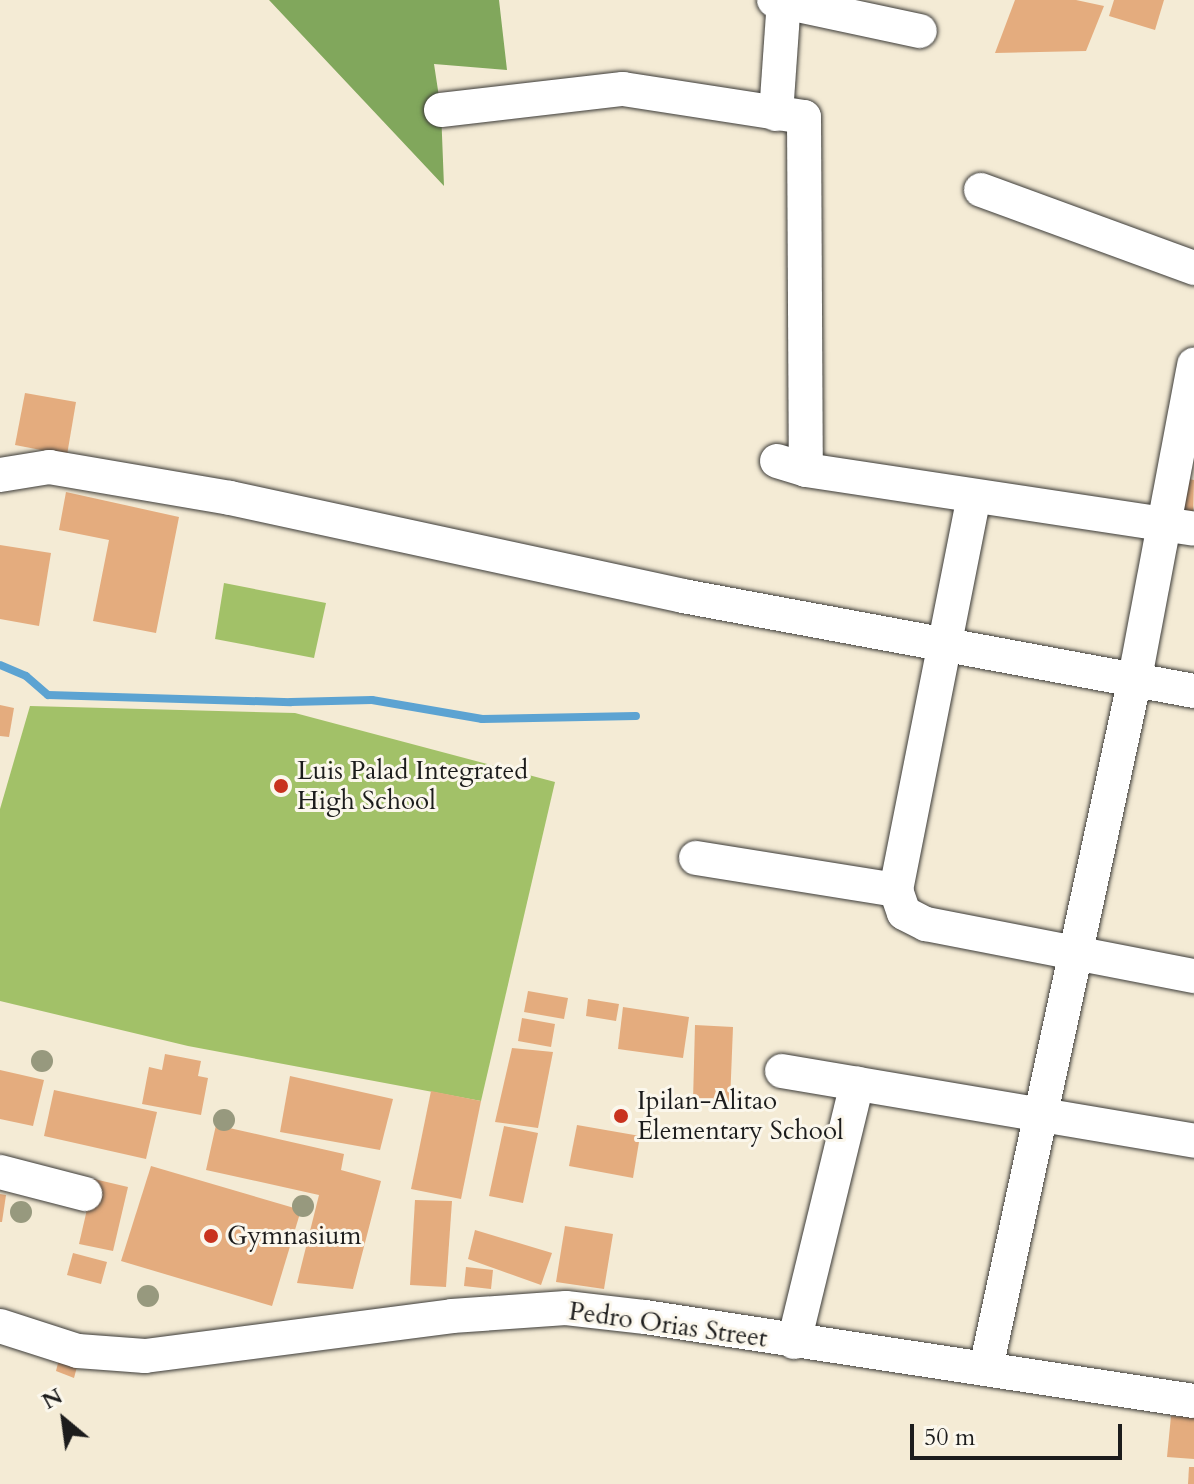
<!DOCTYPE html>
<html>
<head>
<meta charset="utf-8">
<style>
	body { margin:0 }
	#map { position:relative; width:1194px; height:1484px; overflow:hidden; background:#f4ebd5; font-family:Cardo,serif }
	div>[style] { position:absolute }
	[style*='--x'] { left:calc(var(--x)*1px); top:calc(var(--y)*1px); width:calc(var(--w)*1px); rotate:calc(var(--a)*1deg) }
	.green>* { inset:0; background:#a2c168 }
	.forest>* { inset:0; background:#81a75c }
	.stream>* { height:8px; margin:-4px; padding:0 4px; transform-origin:4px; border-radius:4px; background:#5ca3d2 }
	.building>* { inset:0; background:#e4ac7e }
	.roads { filter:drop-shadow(0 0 2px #3c3b38) drop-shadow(0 0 2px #3c3b38) }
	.minor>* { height:34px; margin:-17px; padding:0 17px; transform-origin:17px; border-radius:17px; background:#fff }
	.trees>* { width:22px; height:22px; margin:-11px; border-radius:50%; background:#97997e }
	.dots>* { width:22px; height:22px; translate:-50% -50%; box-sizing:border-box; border:4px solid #fbf7ec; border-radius:50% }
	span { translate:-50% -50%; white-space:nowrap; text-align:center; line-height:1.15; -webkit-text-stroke:6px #fbf7ec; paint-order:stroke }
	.poi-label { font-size:26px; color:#1c1c1c }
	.left { translate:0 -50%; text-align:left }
	.street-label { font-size:26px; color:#1c1c1c }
	.north { position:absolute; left:24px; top:1380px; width:80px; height:80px; -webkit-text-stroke:6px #fbf7ec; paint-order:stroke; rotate:331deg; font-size:22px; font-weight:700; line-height:32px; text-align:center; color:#1c1c1c }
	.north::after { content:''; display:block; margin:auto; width:28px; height:36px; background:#1c1c1c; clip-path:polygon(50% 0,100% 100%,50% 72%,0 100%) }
	.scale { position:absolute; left:910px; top:1424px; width:212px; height:36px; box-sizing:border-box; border:4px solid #1c1c1c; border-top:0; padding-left:10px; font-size:24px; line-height:28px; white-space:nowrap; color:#1c1c1c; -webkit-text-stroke:6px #fbf7ec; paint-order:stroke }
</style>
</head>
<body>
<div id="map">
	<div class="green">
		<div style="clip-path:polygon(224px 583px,326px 603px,314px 658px,215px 639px)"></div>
		<div style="clip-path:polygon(30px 706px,295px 713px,555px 782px,481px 1101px,188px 1046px,0 1001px,0 809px)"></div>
	</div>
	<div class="forest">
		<div style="clip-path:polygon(269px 0,499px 0,507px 70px,434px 64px,441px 110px,444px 186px)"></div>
	</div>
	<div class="stream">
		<div style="--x:0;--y:665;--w:28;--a:23"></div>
		<div style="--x:26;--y:676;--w:29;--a:41"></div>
		<div style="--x:48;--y:695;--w:243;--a:1.7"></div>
		<div style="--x:291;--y:702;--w:81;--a:-1.4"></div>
		<div style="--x:372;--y:700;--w:112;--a:9.8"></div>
		<div style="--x:482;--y:719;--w:154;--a:-1.1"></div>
	</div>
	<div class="building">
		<div style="clip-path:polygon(1015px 0,1076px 0,1104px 6px,1086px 51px,995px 53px)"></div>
		<div style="clip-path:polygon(1114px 0,1164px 0,1155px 30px,1109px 16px)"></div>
		<div style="clip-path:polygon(25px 393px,76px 402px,67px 455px,15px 445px)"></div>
		<div style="clip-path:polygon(1177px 477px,1194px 480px,1193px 518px,1172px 515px)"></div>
		<div style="clip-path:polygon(66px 492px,179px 517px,156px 633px,93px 621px,109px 540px,59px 530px)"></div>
		<div style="clip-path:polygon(0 545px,51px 553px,39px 626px,0 619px)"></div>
		<div style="clip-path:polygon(0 705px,14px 708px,9px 737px,0 736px)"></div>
		<div style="clip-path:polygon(528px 991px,568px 998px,564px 1019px,524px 1012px)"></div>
		<div style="clip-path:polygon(588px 999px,619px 1004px,616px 1021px,586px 1016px)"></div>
		<div style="clip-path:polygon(623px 1007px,689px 1017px,683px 1058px,618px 1049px)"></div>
		<div style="clip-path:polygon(522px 1018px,555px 1024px,551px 1047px,518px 1041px)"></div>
		<div style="clip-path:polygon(695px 1025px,733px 1027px,730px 1102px,693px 1101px)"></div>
		<div style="clip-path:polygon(512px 1048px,553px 1052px,538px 1128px,495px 1122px)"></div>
		<div style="clip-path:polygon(165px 1054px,201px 1061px,198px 1076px,208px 1078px,201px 1115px,142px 1104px,149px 1067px,162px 1070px)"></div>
		<div style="clip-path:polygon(0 1070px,44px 1080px,33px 1126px,0 1119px)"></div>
		<div style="clip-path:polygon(290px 1076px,393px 1099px,380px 1150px,280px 1132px)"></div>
		<div style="clip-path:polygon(54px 1090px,157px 1112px,146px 1159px,44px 1136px)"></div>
		<div style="clip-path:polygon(431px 1091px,481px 1101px,461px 1199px,411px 1189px)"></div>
		<div style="clip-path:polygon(216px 1125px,344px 1154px,341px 1170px,381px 1181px,353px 1289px,297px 1283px,319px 1195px,206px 1170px)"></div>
		<div style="clip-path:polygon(577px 1125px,640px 1136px,633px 1178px,569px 1166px)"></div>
		<div style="clip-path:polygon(504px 1126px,538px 1133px,523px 1203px,489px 1196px)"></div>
		<div style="clip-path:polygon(151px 1166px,301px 1210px,272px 1306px,121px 1261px)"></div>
		<div style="clip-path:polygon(94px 1179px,128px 1187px,113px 1251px,79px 1244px)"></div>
		<div style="clip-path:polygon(0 1194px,6px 1195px,2px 1222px,0 1222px)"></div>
		<div style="clip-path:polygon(415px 1200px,452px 1201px,446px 1287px,410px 1285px)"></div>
		<div style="clip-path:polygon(565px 1226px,613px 1234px,604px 1289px,556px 1282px)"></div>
		<div style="clip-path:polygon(475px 1230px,552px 1253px,541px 1285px,468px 1259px)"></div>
		<div style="clip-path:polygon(73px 1253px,107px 1262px,101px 1284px,67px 1275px)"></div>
		<div style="clip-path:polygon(466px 1267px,493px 1270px,491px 1289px,464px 1286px)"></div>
		<div style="clip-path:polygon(59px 1359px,78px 1363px,74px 1378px,56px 1371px)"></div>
		<div style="clip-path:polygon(1171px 1416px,1194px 1418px,1194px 1459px,1167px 1457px)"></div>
		<div style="clip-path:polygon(1189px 1467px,1194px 1467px,1194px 1484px,1188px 1484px)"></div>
	</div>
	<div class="roads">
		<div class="minor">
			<div style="--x:774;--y:0;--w:149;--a:12"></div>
			<div style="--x:441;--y:110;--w:183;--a:-6.6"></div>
			<div style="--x:623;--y:89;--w:183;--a:8.8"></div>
			<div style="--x:804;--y:117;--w:353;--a:89.7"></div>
			<div style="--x:776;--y:114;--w:114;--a:-86"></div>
			<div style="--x:981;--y:190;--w:227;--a:20.1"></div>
			<div style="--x:777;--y:461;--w:30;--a:17"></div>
			<div style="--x:806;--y:470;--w:392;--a:8.6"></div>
			<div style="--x:0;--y:475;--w:50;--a:-9.3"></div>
			<div style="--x:49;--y:467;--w:184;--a:9.7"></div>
			<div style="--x:230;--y:498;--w:463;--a:12.2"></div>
			<div style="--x:683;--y:596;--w:520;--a:10.53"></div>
			<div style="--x:974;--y:496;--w:402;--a:101.2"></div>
			<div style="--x:896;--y:890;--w:24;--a:71"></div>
			<div style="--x:904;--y:913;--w:25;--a:27"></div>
			<div style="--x:926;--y:924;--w:273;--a:11"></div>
			<div style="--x:696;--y:858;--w:203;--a:9.1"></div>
			<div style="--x:782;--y:1071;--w:418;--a:9.6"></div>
			<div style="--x:0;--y:1172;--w:88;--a:14.5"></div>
			<div style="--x:0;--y:1326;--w:82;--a:17.8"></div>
			<div style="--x:78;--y:1351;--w:67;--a:4.3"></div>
			<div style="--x:145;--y:1356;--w:310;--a:-7.4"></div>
			<div style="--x:452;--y:1316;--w:114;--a:-4"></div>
			<div style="--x:566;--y:1308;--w:80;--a:6.5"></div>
			<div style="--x:645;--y:1317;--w:555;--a:8.7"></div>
			<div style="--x:794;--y:1342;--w:266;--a:-76.3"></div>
			<div style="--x:986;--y:1368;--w:706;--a:-77.81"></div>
			<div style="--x:1135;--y:678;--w:319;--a:-79.3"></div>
		</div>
	</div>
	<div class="trees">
		<div style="left:42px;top:1061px"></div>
		<div style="left:224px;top:1120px"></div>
		<div style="left:303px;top:1206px"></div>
		<div style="left:21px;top:1212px"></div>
		<div style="left:148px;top:1296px"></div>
	</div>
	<div class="dots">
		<div style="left:281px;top:786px;background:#c8321e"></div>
		<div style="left:621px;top:1116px;background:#c8321e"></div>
		<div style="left:211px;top:1236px;background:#c8321e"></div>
	</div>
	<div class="poi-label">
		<span class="left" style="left:297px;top:786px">Luis Palad Integrated<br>High School</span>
		<span class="left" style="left:637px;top:1116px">Ipilan-Alitao<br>Elementary School</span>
		<span class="left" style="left:227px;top:1236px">Gymnasium</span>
	</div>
	<div class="street-label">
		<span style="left:668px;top:1325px;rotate:8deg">Pedro Orias Street</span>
	</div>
	<div class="north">N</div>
	<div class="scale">50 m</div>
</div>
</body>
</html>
